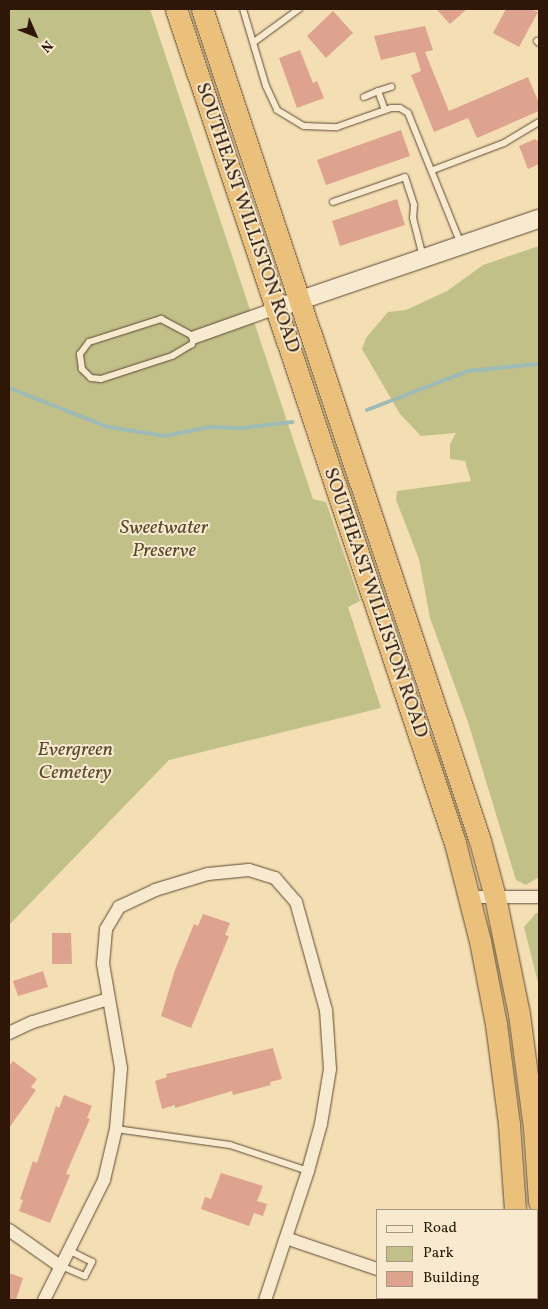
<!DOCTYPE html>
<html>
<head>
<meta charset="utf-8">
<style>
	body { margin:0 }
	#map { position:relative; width:548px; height:1309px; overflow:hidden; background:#f4dfb4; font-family:Vollkorn,serif }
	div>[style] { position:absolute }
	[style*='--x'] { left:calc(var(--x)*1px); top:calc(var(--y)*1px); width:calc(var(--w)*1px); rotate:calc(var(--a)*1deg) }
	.green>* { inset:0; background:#c1c089 }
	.stream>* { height:4px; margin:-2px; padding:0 2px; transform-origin:2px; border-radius:2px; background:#9ebbb6 }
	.building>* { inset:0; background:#dea38e }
	.roads { filter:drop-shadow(0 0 1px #604933) drop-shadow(0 0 1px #604933) }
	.service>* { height:6px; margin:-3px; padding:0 3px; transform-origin:3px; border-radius:3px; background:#f8eace }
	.minor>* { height:12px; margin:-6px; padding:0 6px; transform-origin:6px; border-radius:6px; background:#f8eace }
	.secondary>* { height:18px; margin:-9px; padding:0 9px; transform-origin:9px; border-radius:9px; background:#f8eace }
	.trunk>* { height:21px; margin:-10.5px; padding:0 10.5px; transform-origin:10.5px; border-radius:10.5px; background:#eac07a }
	span { translate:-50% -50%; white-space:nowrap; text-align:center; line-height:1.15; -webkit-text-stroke:4px #f8eace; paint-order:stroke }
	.street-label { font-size:20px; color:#2f1708 }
	.park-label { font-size:20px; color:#5b4a2f; font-style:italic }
	.frame { position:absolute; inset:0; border:10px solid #2f1708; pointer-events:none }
	.legend { position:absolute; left:376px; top:1209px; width:162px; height:90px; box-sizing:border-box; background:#f8eace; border:1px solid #a8967f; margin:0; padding:6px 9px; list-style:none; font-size:15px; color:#2f1708 }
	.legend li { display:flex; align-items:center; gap:10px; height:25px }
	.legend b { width:25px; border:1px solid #a8967f }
	.north { position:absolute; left:10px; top:10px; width:50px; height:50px; -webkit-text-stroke:4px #f8eace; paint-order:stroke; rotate:134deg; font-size:14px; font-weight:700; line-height:20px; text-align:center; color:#2f1708 }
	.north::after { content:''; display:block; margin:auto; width:18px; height:22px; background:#2f1708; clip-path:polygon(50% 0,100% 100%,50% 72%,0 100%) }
</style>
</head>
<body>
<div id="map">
	<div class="green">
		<div style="clip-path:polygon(9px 9px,150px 9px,313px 499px,326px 502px,360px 601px,348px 607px,381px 708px,169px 760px,9px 925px)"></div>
		<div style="clip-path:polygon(539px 246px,539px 877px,526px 885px,516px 880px,468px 722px,430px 618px,419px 559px,396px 500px,397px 491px,471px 481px,465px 461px,450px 459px,450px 444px,456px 433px,421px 436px,400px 414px,362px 349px,366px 338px,388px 312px,406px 310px,447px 291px,483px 265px)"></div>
		<div style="clip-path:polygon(536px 913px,539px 913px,539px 987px,524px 927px)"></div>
	</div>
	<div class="stream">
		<div style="--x:9;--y:388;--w:106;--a:21.5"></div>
		<div style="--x:108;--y:427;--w:58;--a:9"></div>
		<div style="--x:165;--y:436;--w:45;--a:-11.6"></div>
		<div style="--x:209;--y:427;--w:33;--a:2"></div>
		<div style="--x:242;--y:428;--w:51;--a:-6.7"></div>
		<div style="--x:367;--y:410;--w:108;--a:-21.1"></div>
		<div style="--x:468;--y:371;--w:71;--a:-5.6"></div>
	</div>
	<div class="building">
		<div style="clip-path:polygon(436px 9px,467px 9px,450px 24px)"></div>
		<div style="clip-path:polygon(506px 9px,531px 9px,538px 12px,519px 47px,493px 33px)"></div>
		<div style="clip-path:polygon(333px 11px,353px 33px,326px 58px,307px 36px)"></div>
		<div style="clip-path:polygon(425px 26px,433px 50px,425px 52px,449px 111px,528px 77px,539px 103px,539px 111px,477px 138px,468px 118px,434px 132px,411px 75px,421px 71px,415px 52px,381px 60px,374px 36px)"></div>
		<div style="clip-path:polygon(300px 50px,313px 83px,317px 81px,324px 98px,297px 108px,279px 58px)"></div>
		<div style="clip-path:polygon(401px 130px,410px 156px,326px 185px,317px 160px)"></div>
		<div style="clip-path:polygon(535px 139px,539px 142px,539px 164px,528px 169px,519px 146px)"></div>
		<div style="clip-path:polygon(397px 199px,405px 225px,340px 246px,332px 221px)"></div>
		<div style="clip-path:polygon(203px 914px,230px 923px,225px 935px,229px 936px,191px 1028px,161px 1016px,175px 970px,194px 924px,198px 926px)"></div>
		<div style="clip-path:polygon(52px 933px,71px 933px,72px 964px,52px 964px)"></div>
		<div style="clip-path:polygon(43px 971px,48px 987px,18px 996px,13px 981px)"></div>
		<div style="clip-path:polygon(273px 1048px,282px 1079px,270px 1082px,271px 1085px,233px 1095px,232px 1091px,175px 1108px,175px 1105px,162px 1109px,155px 1081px,167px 1077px,166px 1074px)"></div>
		<div style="clip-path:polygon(13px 1061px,37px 1079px,31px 1087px,36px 1090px,9px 1128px,9px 1066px)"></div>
		<div style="clip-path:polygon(64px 1095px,92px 1106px,87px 1118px,90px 1119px,68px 1169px,66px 1174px,70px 1175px,50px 1223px,19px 1211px,23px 1200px,20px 1199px,33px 1161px,37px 1163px,56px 1106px,59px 1108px)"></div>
		<div style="clip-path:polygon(221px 1173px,263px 1186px,257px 1201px,267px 1204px,263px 1216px,254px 1213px,249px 1226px,201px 1209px,205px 1197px,211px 1199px)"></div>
		<div style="clip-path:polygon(9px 1273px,23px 1278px,16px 1300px,9px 1300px)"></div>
	</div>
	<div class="roads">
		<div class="service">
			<div style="--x:243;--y:9;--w:80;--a:73.4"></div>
			<div style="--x:266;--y:86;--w:26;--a:65"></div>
			<div style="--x:277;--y:110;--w:31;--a:31"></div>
			<div style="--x:304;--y:126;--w:33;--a:2"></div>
			<div style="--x:337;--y:127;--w:57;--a:-19.4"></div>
			<div style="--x:391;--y:108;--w:9;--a:0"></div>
			<div style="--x:400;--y:108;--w:9;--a:32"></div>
			<div style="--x:408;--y:113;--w:141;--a:68"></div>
			<div style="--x:537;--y:41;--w:3;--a:45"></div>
			<div style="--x:254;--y:42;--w:56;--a:-36.3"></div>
			<div style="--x:378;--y:91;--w:14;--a:-17"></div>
			<div style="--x:364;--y:97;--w:15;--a:-23"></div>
			<div style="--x:378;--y:91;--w:20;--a:70"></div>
			<div style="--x:433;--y:170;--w:76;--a:-20.8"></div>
			<div style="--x:504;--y:143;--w:41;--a:-31"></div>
			<div style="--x:333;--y:202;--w:76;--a:-19.1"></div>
			<div style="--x:405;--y:177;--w:29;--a:72"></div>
			<div style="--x:414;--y:205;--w:13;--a:94"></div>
			<div style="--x:413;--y:218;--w:40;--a:75.6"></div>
			<div style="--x:161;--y:319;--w:38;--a:28"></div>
			<div style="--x:195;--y:337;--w:8;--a:113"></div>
			<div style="--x:192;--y:344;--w:23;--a:149"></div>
			<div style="--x:172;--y:356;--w:75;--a:162.1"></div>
			<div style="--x:101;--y:379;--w:10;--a:-174"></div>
			<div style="--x:91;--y:378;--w:13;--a:-135"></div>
			<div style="--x:82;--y:369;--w:15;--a:-98"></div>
			<div style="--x:80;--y:354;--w:15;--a:-53"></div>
			<div style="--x:89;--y:342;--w:76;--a:-17.7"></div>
			<div style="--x:116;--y:1129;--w:115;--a:8"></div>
			<div style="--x:230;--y:1145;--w:82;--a:18.4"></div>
			<div style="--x:61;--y:1266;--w:26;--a:23"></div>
			<div style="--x:85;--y:1276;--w:16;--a:-63"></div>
			<div style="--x:92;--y:1262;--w:27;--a:-153"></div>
		</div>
		<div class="minor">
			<div style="--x:195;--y:337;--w:87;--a:-19.5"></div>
			<div style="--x:469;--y:897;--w:70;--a:0"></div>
			<div style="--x:9;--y:1033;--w:26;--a:-25"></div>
			<div style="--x:33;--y:1022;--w:78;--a:-17"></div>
			<div style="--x:9;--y:1230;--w:62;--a:35.2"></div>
			<div style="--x:286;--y:1238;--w:96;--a:18.8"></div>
			<div style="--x:44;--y:1300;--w:134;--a:-63.4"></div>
			<div style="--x:104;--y:1180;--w:52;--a:-76.8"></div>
			<div style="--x:116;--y:1129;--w:61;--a:-85.3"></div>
			<div style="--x:121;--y:1068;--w:106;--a:-99.8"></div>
			<div style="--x:103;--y:964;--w:35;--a:-85"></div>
			<div style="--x:106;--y:929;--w:26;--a:-59"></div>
			<div style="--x:119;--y:907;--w:40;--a:-25"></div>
			<div style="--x:155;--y:890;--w:55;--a:-16.8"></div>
			<div style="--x:208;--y:874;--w:41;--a:-5.6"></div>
			<div style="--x:249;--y:870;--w:27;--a:17"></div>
			<div style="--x:275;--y:878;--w:32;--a:49"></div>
			<div style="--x:296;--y:902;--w:112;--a:74.5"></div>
			<div style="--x:326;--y:1010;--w:59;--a:86.1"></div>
			<div style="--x:330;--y:1069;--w:56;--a:99.3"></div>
			<div style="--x:321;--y:1124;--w:49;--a:105.5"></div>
			<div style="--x:308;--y:1171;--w:136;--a:108.4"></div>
		</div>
		<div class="secondary">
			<div style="--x:277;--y:308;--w:277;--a:-18.8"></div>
		</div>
		<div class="trunk">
			<div style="--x:176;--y:9;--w:879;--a:71.5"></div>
			<div style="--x:455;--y:843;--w:101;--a:75.7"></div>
			<div style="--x:480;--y:941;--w:85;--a:79.1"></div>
			<div style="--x:496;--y:1024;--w:101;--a:82.6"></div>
			<div style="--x:509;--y:1124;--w:86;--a:86"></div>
			<div style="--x:202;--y:9;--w:877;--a:71.52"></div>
			<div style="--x:480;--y:841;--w:58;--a:75"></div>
			<div style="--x:495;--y:897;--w:119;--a:78.4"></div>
			<div style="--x:519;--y:1014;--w:115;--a:82.5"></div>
			<div style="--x:534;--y:1128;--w:74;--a:86.1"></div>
			<div style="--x:516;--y:1300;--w:2;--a:-90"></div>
		</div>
	</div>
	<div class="street-label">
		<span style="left:247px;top:218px;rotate:71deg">SOUTHEAST WILLISTON ROAD</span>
		<span style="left:375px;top:603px;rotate:71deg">SOUTHEAST WILLISTON ROAD</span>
	</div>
	<div class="park-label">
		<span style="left:164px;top:540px">Sweetwater<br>Preserve</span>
		<span style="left:75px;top:762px">Evergreen<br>Cemetery</span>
	</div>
	<div class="frame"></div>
	<ul class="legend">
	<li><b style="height:6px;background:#f8eace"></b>Road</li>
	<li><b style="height:14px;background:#c1c089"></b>Park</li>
	<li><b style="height:14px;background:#dea38e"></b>Building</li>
	</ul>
	<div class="north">N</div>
</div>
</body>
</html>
